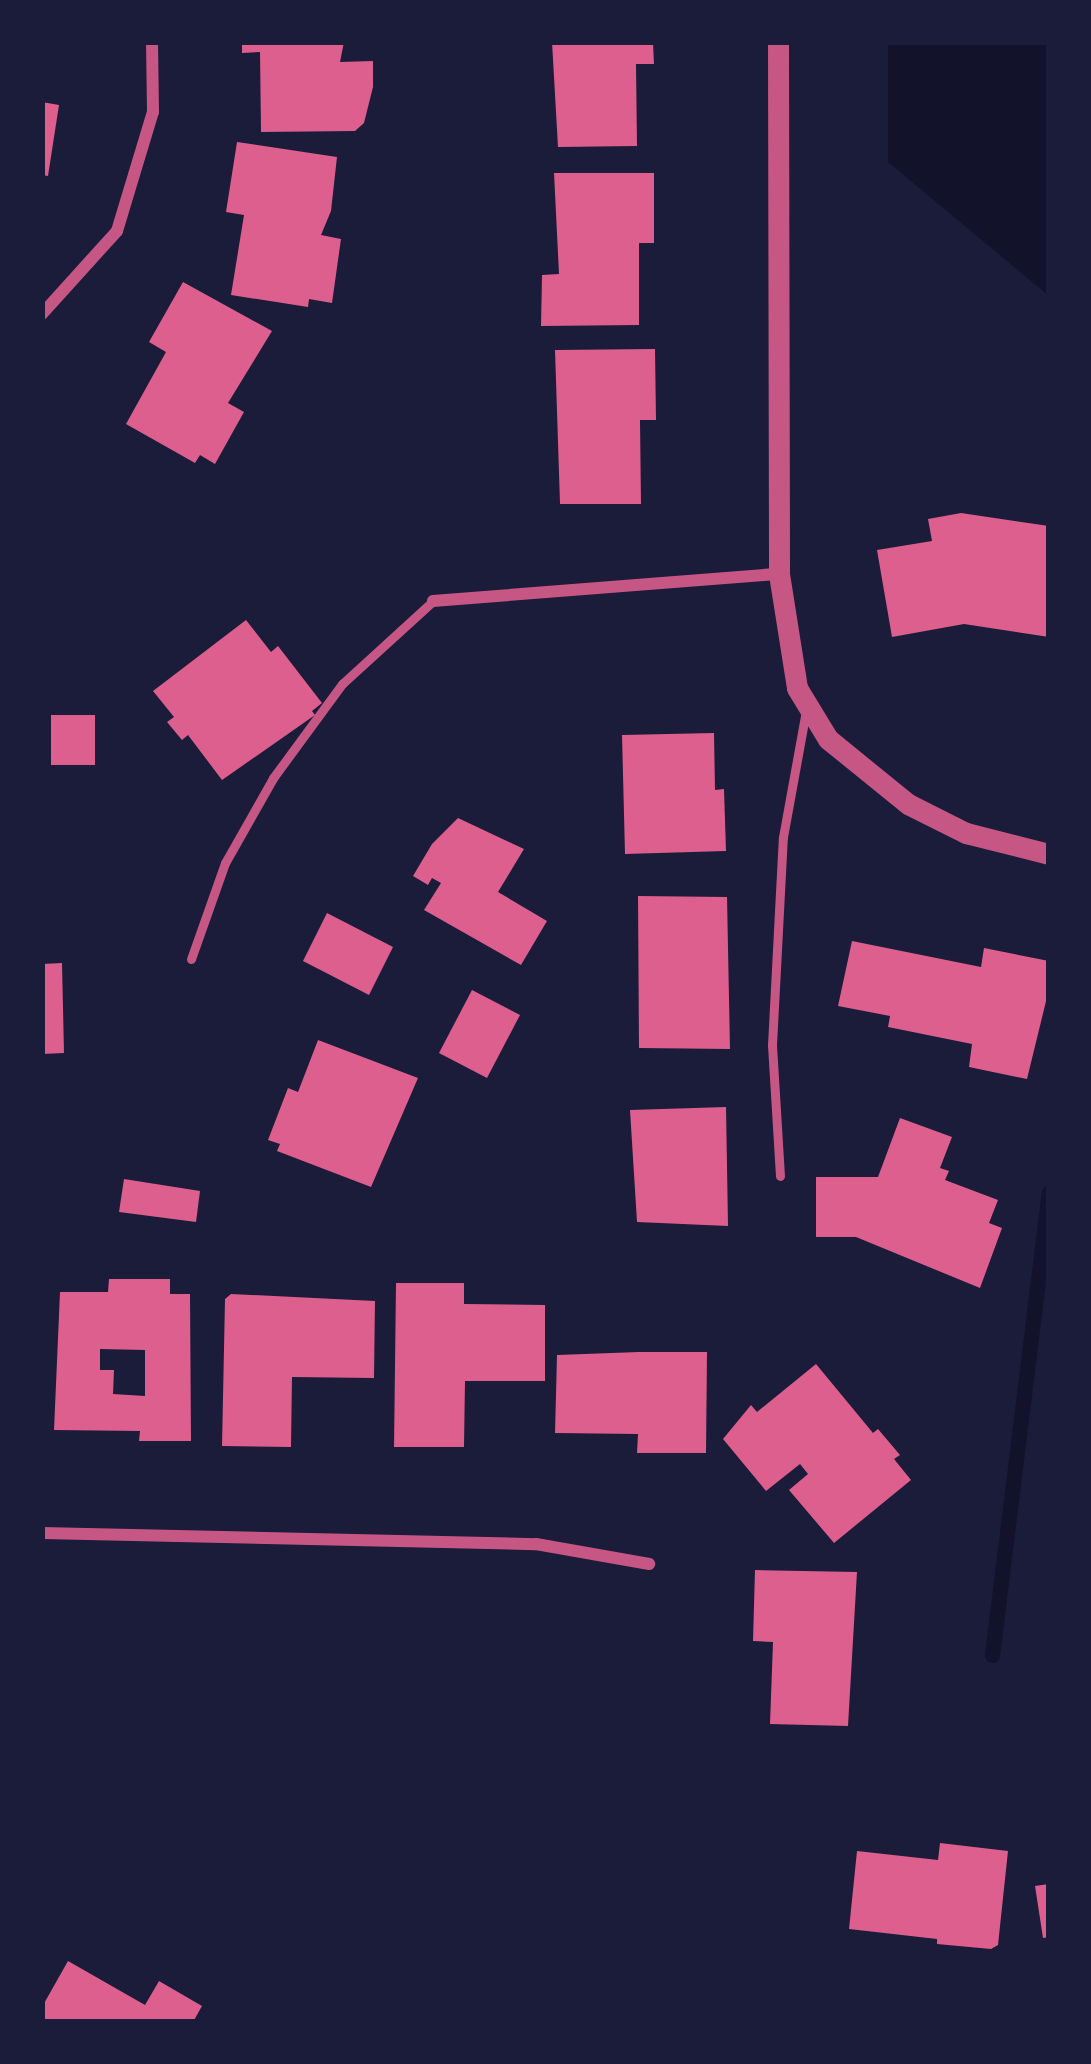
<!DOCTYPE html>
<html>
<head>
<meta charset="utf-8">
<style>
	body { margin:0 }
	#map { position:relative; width:1091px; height:2064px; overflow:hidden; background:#1b1b3a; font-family:Bitter,serif }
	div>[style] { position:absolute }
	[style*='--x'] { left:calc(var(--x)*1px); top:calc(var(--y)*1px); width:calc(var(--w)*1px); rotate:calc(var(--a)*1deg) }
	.water>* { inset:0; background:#12122b }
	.stream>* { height:15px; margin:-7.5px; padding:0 7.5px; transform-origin:7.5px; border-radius:7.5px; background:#12122b }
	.building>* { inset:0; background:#dd5f8e }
	.service>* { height:9px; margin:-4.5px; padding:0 4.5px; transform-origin:4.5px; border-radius:4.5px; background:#c65784 }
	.minor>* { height:12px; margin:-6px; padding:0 6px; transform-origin:6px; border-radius:6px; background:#c65784 }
	.tertiary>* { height:21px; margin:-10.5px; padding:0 10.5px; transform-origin:10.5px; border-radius:10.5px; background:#c65784 }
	span { translate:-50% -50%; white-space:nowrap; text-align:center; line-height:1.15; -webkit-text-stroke:12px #1b1b3a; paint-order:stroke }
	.frame { position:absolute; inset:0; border:45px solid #1b1b3a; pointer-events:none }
</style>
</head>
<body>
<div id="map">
	<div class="water">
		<div style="clip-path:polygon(888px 42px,1049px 42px,1049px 296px,888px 162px)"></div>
	</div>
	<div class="stream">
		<div style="--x:992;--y:1655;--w:466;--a:-83"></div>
	</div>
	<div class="building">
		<div style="clip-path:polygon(242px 42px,344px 42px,340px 62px,373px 61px,373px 87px,364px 123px,355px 131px,261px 132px,260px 52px,242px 53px)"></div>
		<div style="clip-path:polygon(552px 42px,653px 42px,654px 64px,636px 64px,637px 146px,558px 147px)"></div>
		<div style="clip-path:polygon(42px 102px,59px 105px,48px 176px,42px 175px)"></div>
		<div style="clip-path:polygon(237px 142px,337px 157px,331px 211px,321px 235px,341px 239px,332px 303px,309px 299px,308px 307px,231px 295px,244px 215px,226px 212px)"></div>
		<div style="clip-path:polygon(554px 173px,654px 173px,654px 243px,639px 243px,639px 325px,541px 326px,542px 275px,559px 274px)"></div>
		<div style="clip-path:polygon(183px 282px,272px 331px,228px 403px,244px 412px,215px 464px,200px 455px,195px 463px,126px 424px,166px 352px,149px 342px)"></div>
		<div style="clip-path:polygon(655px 349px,656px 420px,640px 420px,641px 504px,560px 504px,555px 350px)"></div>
		<div style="clip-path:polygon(961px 513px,1049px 526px,1049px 637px,964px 624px,892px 637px,877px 550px,932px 541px,928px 519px)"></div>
		<div style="clip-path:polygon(246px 620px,271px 652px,278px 646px,322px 703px,312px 711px,315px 715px,222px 780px,188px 735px,182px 740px,167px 722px,174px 717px,153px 691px)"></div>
		<div style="clip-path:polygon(51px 715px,95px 715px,95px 765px,51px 765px)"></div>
		<div style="clip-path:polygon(714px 733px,715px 790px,724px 789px,726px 851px,625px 854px,622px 735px)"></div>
		<div style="clip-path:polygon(458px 818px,524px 849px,498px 892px,547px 921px,521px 965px,424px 910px,441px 883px,432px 878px,428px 885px,413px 876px,432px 844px)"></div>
		<div style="clip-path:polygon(638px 896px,727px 897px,730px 1049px,639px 1048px)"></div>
		<div style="clip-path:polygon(327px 913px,393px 947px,369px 995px,303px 961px)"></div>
		<div style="clip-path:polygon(852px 941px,981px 967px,984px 948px,1049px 961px,1049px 989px,1027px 1079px,969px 1067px,972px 1044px,888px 1027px,890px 1016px,838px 1006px)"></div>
		<div style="clip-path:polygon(62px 963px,64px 1053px,42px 1054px,42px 964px)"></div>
		<div style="clip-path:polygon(472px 990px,520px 1015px,487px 1078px,439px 1053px)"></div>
		<div style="clip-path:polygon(318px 1040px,418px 1078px,371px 1187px,277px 1151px,280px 1144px,268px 1140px,288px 1088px,298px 1092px)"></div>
		<div style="clip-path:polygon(726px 1107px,728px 1226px,637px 1222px,630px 1110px)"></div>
		<div style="clip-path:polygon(900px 1118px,952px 1137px,940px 1168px,949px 1171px,945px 1180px,998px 1200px,989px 1223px,1002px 1228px,980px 1288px,856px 1237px,816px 1237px,816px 1177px,878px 1177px)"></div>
		<div style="clip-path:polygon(124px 1179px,200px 1191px,196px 1222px,119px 1212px)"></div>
		<div style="clip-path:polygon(evenodd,109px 1279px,170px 1279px,170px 1294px,190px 1294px,191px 1441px,139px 1441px,140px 1431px,54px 1430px,60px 1292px,108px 1292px,109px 1279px,100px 1349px,145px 1350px,145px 1396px,113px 1394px,114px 1370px,100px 1370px,100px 1349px)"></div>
		<div style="clip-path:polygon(396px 1283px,464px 1283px,464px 1304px,545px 1305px,545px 1381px,465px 1381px,464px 1447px,394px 1447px)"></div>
		<div style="clip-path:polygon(231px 1294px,375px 1301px,374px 1378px,292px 1377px,291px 1447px,222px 1446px,225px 1299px)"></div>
		<div style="clip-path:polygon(639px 1352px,707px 1352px,706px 1453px,637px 1453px,638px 1434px,555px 1433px,557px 1355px)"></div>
		<div style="clip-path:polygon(816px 1364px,873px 1433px,878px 1429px,900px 1455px,894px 1459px,911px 1480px,834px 1543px,789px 1490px,808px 1474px,800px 1464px,766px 1491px,723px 1439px,751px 1405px,757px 1412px)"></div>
		<div style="clip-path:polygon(755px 1570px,857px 1572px,848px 1726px,770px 1724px,773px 1642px,753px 1641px)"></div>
		<div style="clip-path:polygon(940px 1843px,1008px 1851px,998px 1945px,991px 1949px,937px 1944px,937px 1939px,849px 1929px,857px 1851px,938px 1860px)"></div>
		<div style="clip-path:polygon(1049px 1884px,1049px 1937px,1043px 1938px,1035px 1886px)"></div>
		<div style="clip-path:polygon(68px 1961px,145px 2005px,159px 1981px,202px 2006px,193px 2022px,42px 2022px,42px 2007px)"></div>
	</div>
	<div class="service">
		<div style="--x:191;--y:959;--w:102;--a:-70.5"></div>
		<div style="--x:225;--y:863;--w:98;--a:-60.5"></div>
		<div style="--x:273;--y:778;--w:117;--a:-53.7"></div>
		<div style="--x:342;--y:684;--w:123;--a:-42.4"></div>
		<div style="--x:780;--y:1176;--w:131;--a:-93.5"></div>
		<div style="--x:772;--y:1045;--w:208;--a:-87"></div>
		<div style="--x:783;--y:837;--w:129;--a:-79.7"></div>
	</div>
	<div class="minor">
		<div style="--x:42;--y:314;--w:112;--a:-47.9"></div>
		<div style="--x:117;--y:231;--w:124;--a:-73.2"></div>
		<div style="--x:153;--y:112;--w:70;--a:-90.8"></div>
		<div style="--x:433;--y:601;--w:347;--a:-4.5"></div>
		<div style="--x:42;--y:1533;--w:494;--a:1.3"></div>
		<div style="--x:536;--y:1544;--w:115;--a:10"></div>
	</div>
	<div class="tertiary">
		<div style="--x:778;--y:42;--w:532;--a:89.89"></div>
		<div style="--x:779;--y:574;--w:115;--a:81"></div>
		<div style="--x:797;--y:688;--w:60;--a:58.7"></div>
		<div style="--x:828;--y:739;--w:103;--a:39.1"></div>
		<div style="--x:908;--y:804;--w:65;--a:26.6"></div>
		<div style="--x:966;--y:833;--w:86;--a:14.2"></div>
	</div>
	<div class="frame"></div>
</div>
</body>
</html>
